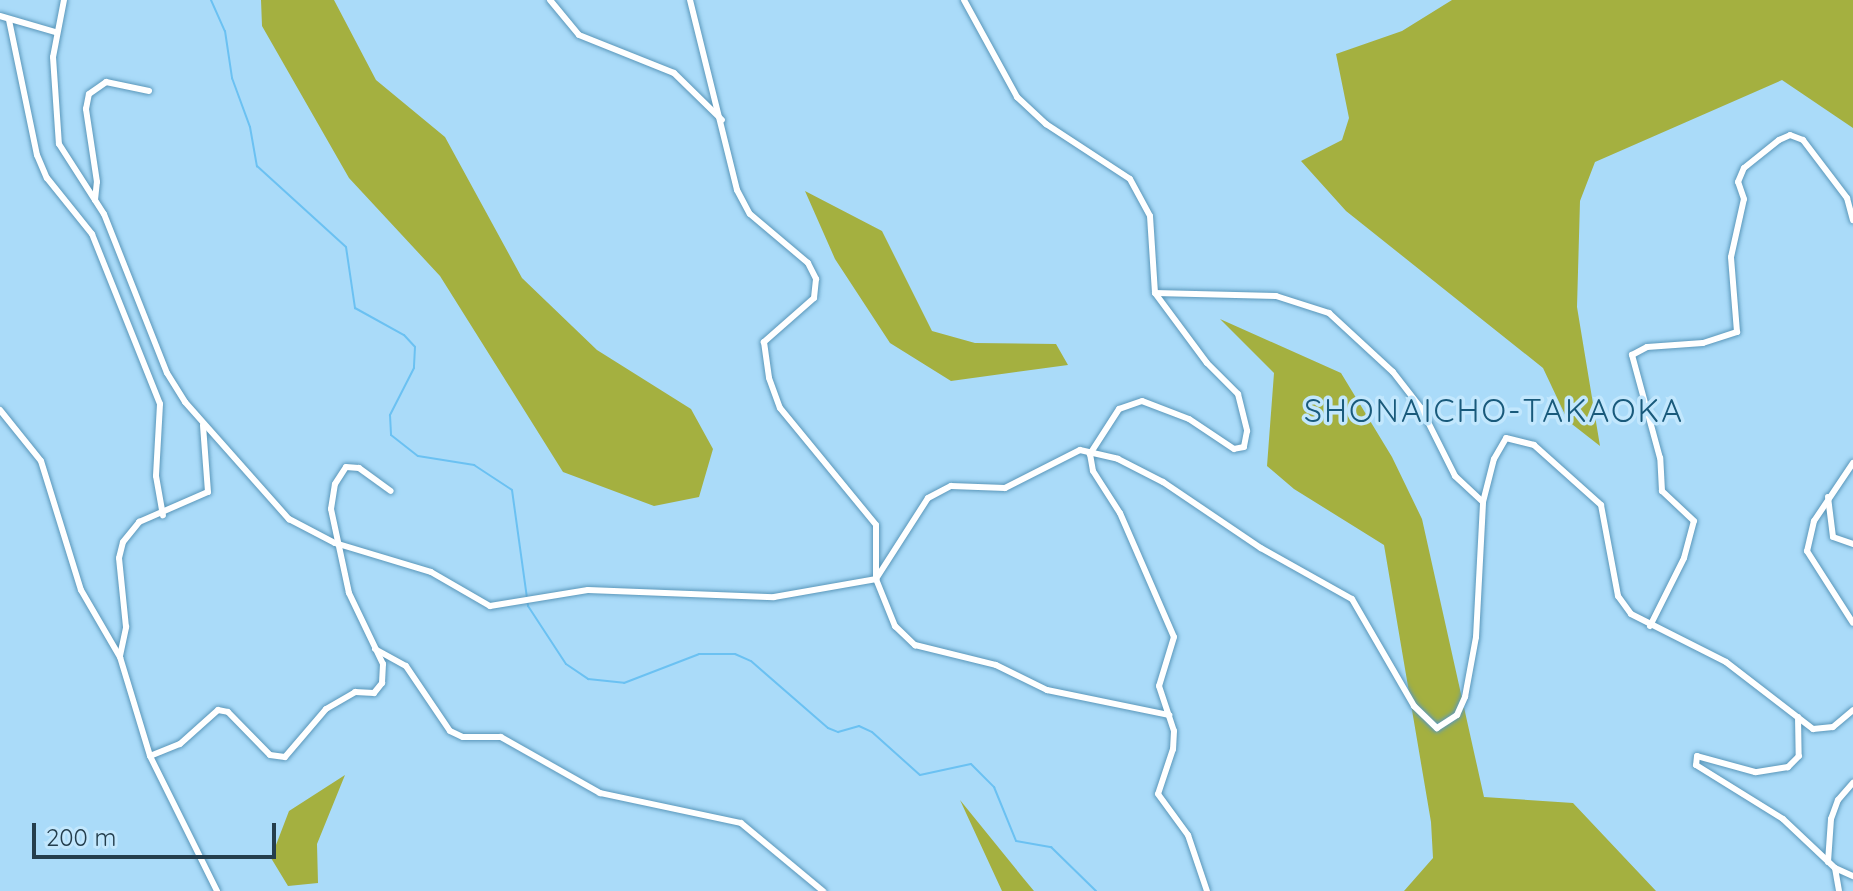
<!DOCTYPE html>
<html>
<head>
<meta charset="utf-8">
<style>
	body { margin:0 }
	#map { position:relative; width:1853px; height:891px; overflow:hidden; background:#aadbf9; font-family:Quicksand,sans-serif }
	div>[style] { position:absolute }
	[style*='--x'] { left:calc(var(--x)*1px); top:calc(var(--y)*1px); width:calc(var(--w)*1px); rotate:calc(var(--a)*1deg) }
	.forest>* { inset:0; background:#a4b040 }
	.stream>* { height:2px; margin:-1px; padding:0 1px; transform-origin:1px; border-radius:1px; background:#6bc1f2 }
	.roads { filter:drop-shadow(0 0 2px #5a97ba) drop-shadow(0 0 2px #5a97ba) }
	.street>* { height:6px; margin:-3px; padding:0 3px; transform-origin:3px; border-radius:3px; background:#fff }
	span { translate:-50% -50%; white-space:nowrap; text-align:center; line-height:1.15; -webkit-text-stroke:7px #c2e7fd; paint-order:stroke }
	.quarter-label { font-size:32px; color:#195a7b; letter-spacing:2px }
	.scale { position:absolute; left:32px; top:823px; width:244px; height:36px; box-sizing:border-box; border:4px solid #243e4d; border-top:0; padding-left:10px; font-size:24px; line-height:28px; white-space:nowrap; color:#243e4d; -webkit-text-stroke:6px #c2e7fd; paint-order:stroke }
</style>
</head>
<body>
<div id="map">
	<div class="forest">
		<div style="clip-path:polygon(261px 0,334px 0,376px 80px,445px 137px,522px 278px,597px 350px,691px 409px,713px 449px,699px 497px,654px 506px,563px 472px,440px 276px,349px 178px,262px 26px)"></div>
		<div style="clip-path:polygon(1452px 0,1853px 0,1853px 128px,1782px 80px,1595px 162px,1580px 201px,1577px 307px,1600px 446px,1568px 421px,1543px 368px,1346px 211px,1301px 161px,1342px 140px,1349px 118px,1336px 54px,1402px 31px)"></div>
		<div style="clip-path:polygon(805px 191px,882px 231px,932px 331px,975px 343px,1056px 344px,1068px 365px,951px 381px,890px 343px,835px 259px)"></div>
		<div style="clip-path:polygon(1220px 319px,1341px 373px,1392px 457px,1422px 519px,1484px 797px,1573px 803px,1656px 891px,1404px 891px,1433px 858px,1431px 822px,1384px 545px,1294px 489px,1267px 466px,1274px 373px)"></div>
		<div style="clip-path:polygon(345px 775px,317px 844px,318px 883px,288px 886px,271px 858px,289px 811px)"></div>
		<div style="clip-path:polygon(960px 800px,1024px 879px,1034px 891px,1002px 891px)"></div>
	</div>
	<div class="stream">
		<div style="--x:211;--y:0;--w:34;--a:66"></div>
		<div style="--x:225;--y:31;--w:48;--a:81.5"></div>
		<div style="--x:232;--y:78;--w:52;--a:69.8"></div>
		<div style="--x:250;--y:127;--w:40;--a:80"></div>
		<div style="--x:257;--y:166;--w:120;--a:42.3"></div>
		<div style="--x:346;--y:247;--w:62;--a:81.6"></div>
		<div style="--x:355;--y:308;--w:56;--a:28.9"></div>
		<div style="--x:404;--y:335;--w:16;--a:47"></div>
		<div style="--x:415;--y:347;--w:21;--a:93"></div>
		<div style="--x:414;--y:368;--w:53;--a:117.1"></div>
		<div style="--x:390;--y:415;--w:20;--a:87"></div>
		<div style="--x:391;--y:435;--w:34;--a:38"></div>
		<div style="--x:418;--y:456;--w:57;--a:9.1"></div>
		<div style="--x:474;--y:465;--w:45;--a:33.3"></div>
		<div style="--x:512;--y:490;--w:117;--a:82.1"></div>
		<div style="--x:528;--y:606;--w:69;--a:56.8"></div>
		<div style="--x:566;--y:664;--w:27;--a:34"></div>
		<div style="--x:588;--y:679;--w:36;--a:6"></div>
		<div style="--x:624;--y:683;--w:80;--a:-21.1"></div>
		<div style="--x:699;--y:654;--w:36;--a:0"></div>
		<div style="--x:735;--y:654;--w:17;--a:24"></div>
		<div style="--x:751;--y:661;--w:102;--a:41"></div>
		<div style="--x:828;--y:728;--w:11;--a:22"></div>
		<div style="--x:838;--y:732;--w:22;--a:-16"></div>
		<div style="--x:859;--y:726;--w:14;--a:25"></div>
		<div style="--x:872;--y:732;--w:64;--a:41.9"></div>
		<div style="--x:920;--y:775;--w:52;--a:-12.2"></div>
		<div style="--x:971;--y:764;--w:33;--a:45"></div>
		<div style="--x:994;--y:787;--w:58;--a:67.8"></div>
		<div style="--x:1016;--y:841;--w:36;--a:10"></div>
		<div style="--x:1051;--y:847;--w:63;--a:44.4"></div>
	</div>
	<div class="roads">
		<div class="street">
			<div style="--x:64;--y:0;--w:58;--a:100.9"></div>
			<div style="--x:53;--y:57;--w:87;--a:86.1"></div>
			<div style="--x:59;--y:144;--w:83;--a:57.3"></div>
			<div style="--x:104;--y:214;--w:171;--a:68.4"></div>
			<div style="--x:167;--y:373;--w:34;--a:58"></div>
			<div style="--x:185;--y:402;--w:157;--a:48.4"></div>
			<div style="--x:289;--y:519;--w:52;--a:27.6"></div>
			<div style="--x:335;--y:543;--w:100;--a:16.8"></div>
			<div style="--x:431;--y:572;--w:68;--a:30"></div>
			<div style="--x:490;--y:606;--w:99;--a:-9.3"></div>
			<div style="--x:588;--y:590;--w:186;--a:2.2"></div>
			<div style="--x:774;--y:597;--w:104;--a:-10"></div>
			<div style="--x:876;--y:579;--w:96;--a:-57.3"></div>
			<div style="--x:928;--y:498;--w:26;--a:-28"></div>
			<div style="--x:951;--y:486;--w:54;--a:2.1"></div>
			<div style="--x:1005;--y:488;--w:84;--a:-26.9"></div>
			<div style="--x:1080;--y:450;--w:39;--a:13"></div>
			<div style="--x:1118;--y:459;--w:51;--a:27.1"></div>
			<div style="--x:1163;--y:482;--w:118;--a:34"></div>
			<div style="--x:1261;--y:548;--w:104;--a:29.3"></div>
			<div style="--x:1352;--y:599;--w:124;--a:59.9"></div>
			<div style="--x:1414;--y:706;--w:32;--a:44"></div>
			<div style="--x:1437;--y:728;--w:24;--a:-33"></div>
			<div style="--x:1457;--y:715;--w:20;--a:-66"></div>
			<div style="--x:1465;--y:697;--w:61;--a:-79.6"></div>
			<div style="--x:1476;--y:637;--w:135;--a:-87"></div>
			<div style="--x:1483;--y:502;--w:44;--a:-75.7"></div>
			<div style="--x:1494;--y:459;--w:24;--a:-60"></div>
			<div style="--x:1506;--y:438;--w:29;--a:14"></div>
			<div style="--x:1534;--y:445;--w:90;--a:41.8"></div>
			<div style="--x:1601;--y:505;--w:93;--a:79.4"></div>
			<div style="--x:1618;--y:596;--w:22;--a:54"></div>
			<div style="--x:1631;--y:614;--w:106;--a:26.8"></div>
			<div style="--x:1726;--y:662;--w:110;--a:37.6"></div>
			<div style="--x:1813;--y:729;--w:20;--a:-6"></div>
			<div style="--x:1833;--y:727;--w:26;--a:-40"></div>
			<div style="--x:550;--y:0;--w:45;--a:50.4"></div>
			<div style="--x:579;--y:35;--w:102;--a:21.8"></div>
			<div style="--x:674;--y:73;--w:67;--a:44.4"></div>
			<div style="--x:690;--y:0;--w:196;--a:76.1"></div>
			<div style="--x:737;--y:190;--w:27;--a:62"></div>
			<div style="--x:750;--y:214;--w:76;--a:40.2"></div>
			<div style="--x:808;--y:263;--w:18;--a:63"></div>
			<div style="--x:816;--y:279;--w:19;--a:96"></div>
			<div style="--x:814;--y:298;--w:67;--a:138.7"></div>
			<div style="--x:764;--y:342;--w:36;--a:82"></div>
			<div style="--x:769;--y:378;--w:32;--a:70"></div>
			<div style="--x:780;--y:408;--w:151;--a:50.6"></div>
			<div style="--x:876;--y:525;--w:54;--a:90"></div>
			<div style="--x:876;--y:579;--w:51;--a:68"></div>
			<div style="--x:895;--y:626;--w:28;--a:44"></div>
			<div style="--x:915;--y:645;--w:83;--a:13.9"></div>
			<div style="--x:996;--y:665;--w:57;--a:26.1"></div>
			<div style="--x:1047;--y:690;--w:125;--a:11.6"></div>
			<div style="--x:964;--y:0;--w:111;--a:61.3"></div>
			<div style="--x:1017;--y:97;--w:40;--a:43"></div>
			<div style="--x:1046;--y:124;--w:100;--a:33.2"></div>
			<div style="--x:1130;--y:179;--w:42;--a:61.6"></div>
			<div style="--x:1150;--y:216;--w:77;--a:86.3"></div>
			<div style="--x:1155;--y:293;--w:87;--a:53.4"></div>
			<div style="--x:1207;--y:363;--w:44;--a:45"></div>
			<div style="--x:1238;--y:394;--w:38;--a:76"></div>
			<div style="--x:1247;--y:431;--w:16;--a:101"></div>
			<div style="--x:1244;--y:447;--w:10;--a:169"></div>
			<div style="--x:1234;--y:449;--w:54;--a:-146.3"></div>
			<div style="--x:1189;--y:419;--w:50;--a:-159"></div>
			<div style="--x:1142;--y:401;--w:24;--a:161"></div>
			<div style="--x:1119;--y:409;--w:54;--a:122.8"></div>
			<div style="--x:1090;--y:454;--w:17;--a:80"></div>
			<div style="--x:1093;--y:471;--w:50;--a:57.3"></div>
			<div style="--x:1120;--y:513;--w:135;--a:66.5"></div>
			<div style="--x:1174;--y:637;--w:51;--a:107"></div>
			<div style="--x:1159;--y:686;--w:47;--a:71.6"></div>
			<div style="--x:1174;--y:731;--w:18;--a:93"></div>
			<div style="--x:1173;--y:749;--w:47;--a:108.4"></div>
			<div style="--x:1158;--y:794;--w:51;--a:53.8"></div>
			<div style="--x:1188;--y:835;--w:59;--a:71.3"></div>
			<div style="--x:0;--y:16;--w:57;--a:16.2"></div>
			<div style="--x:9;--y:20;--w:138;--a:78.3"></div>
			<div style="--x:37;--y:155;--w:25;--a:67"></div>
			<div style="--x:47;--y:178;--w:72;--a:51.2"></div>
			<div style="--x:92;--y:234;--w:183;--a:68.2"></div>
			<div style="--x:160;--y:404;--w:72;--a:93.2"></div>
			<div style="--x:156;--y:476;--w:40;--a:80"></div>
			<div style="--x:95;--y:200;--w:18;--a:-84"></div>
			<div style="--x:97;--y:182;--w:74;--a:-98.6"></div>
			<div style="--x:86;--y:109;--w:15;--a:-79"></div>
			<div style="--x:89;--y:94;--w:21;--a:-35"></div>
			<div style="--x:106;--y:82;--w:44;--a:11.8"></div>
			<div style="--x:1155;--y:293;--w:121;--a:1.4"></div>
			<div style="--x:1276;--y:296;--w:56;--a:17.8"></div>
			<div style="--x:1329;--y:313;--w:87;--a:42.7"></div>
			<div style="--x:1393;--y:372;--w:46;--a:52.1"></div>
			<div style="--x:1421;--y:408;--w:76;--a:63.4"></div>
			<div style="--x:1455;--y:476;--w:38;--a:43"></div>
			<div style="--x:0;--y:410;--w:65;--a:51.2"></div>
			<div style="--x:41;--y:461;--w:135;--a:72.8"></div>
			<div style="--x:81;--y:590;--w:78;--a:59.8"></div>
			<div style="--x:120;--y:657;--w:103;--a:73.1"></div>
			<div style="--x:150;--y:756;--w:151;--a:63.6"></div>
			<div style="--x:1853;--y:463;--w:70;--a:123.9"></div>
			<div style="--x:1814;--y:521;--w:31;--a:103"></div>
			<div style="--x:1807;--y:551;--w:85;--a:57.4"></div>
			<div style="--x:1828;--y:497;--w:40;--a:82.9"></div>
			<div style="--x:1833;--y:537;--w:21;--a:19"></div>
			<div style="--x:1650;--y:626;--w:76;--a:-63.4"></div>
			<div style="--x:1684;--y:558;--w:38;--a:-75"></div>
			<div style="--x:1694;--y:521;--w:44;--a:-136.8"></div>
			<div style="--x:1662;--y:491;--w:33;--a:-93"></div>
			<div style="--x:1660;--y:458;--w:107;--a:-105.2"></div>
			<div style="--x:1632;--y:355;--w:17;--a:-28"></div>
			<div style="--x:1647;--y:347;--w:56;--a:-4.1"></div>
			<div style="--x:1703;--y:343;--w:36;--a:-18"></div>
			<div style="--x:1737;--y:332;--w:75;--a:-94.6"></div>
			<div style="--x:1731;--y:257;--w:59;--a:-77.4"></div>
			<div style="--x:1744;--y:199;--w:18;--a:-109"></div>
			<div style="--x:1738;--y:182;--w:15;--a:-67"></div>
			<div style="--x:1744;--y:168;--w:45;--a:-38.7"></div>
			<div style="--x:1779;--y:140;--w:12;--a:-24"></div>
			<div style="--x:1790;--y:135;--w:14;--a:21"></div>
			<div style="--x:1803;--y:140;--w:73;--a:52.8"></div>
			<div style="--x:1847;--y:198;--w:23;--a:75"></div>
			<div style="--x:375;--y:649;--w:35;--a:29"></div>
			<div style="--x:406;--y:666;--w:78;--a:55.9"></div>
			<div style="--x:450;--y:731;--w:14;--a:25"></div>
			<div style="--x:463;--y:737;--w:38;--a:0"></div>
			<div style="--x:501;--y:737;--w:114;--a:29.5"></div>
			<div style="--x:600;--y:793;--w:144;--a:12"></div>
			<div style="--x:741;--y:823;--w:107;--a:39.7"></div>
			<div style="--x:120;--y:656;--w:30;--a:-78"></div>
			<div style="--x:126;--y:627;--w:69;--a:-95.8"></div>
			<div style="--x:119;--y:558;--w:16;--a:-76"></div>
			<div style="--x:123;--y:542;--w:26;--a:-51"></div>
			<div style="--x:139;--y:522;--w:75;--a:-23.5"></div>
			<div style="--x:208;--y:492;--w:67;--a:-94.3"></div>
			<div style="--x:1798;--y:717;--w:39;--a:89"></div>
			<div style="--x:1799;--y:756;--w:16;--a:135"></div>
			<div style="--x:1788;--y:767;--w:33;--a:171"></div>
			<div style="--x:1755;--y:772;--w:60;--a:-164.6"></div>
			<div style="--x:1697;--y:756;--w:9;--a:96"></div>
			<div style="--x:1696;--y:765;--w:102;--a:31.8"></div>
			<div style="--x:1783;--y:819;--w:71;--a:43.3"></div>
			<div style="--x:1835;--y:868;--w:20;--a:24"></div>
			<div style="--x:150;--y:756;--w:32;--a:-22"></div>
			<div style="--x:180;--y:744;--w:51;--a:-41.8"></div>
			<div style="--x:218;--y:710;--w:10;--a:11"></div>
			<div style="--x:228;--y:712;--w:60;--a:45.7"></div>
			<div style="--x:270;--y:755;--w:15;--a:8"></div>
			<div style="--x:285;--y:757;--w:63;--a:-49.5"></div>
			<div style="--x:326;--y:709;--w:34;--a:-30"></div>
			<div style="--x:355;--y:692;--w:19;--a:3"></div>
			<div style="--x:374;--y:693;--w:13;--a:-51"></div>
			<div style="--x:382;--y:683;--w:19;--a:-87"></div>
			<div style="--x:383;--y:664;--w:79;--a:-115.6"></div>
			<div style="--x:349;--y:593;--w:86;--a:-102.1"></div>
			<div style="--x:331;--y:509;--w:25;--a:-81"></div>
			<div style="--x:335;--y:484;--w:20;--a:-57"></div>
			<div style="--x:346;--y:467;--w:13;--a:4"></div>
			<div style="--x:359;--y:468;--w:39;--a:36"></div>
			<div style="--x:1828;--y:862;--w:43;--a:-86"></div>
			<div style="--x:1831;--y:819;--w:20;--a:-70"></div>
			<div style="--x:1838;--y:800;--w:23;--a:-49"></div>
			<div style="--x:1835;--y:868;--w:23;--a:80"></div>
		</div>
	</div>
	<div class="quarter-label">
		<span style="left:1494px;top:410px">SHONAICHO-TAKAOKA</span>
	</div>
	<div class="scale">200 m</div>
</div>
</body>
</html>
